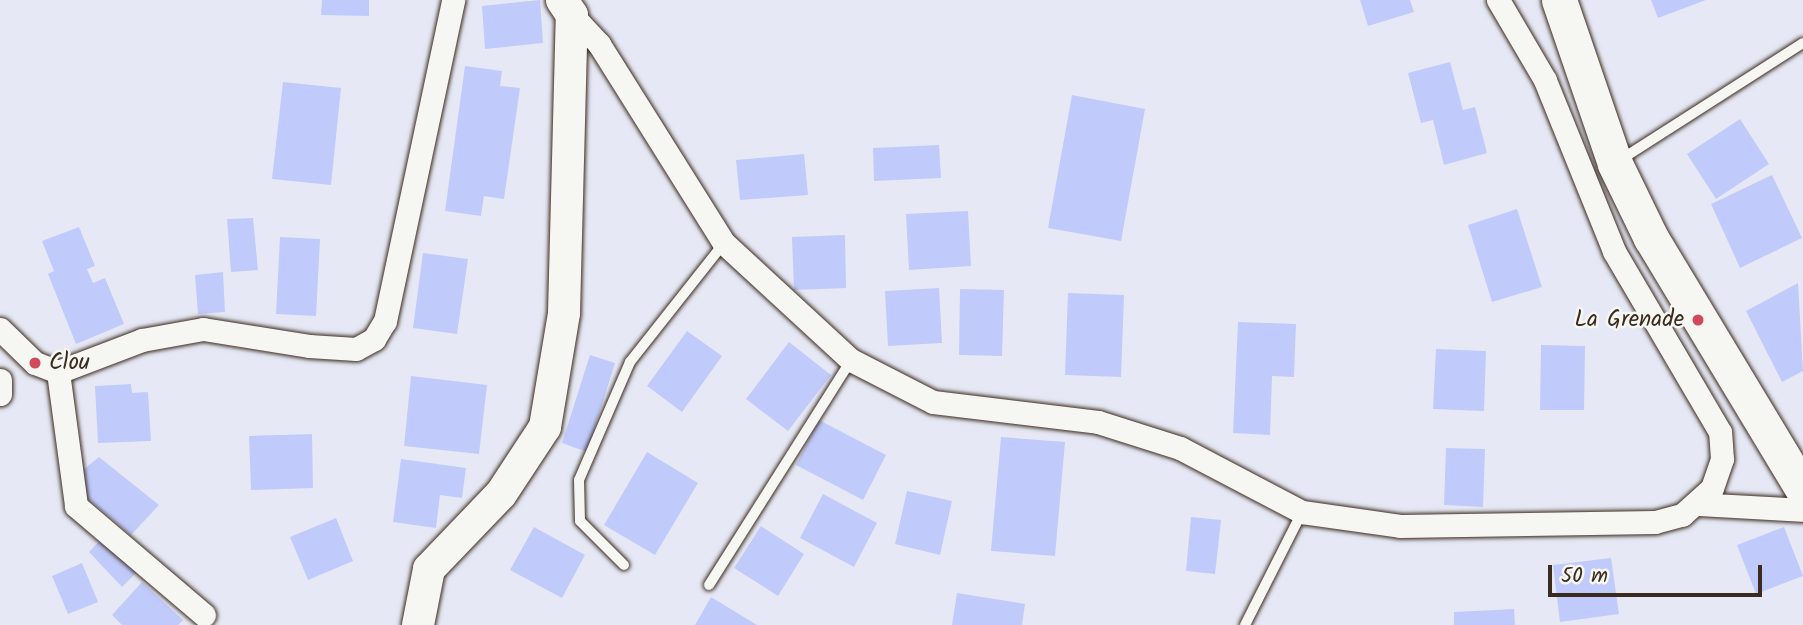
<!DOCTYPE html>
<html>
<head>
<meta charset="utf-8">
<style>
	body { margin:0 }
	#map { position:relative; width:1803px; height:625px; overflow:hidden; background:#e6e9f5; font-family:Kalam,sans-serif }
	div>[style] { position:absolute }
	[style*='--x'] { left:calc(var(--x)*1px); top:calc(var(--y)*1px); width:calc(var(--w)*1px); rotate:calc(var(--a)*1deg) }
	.building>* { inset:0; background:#c0cbfc }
	.roads { filter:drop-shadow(0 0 2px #3b2a1e) drop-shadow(0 0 2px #3b2a1e) }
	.lane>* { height:10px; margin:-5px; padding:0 5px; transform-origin:5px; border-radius:5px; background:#f6f6f2 }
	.street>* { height:23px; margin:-11.5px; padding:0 11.5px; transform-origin:11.5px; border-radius:11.5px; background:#f6f6f2 }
	.secondary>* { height:32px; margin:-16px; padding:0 16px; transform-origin:16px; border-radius:16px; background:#f6f6f2 }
	.primary>* { height:35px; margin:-17.5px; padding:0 17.5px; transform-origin:17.5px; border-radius:17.5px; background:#f6f6f2 }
	.dots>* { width:19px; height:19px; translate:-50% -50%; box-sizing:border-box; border:4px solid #f6f6f2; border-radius:50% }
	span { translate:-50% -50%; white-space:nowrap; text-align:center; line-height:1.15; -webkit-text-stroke:5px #f6f6f2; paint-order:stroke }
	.poi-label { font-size:23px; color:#3b2a1e }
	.right { translate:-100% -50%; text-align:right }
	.left { translate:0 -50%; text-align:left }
	.scale { position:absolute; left:1548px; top:565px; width:214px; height:32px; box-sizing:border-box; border:4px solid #3b2a1e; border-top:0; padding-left:9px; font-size:21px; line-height:24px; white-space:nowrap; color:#3b2a1e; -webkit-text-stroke:5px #f6f6f2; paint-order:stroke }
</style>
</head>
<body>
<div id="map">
	<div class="building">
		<div style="clip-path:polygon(322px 0,369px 0,369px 16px,321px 15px)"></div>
		<div style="clip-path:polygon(540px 0,543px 43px,485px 49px,482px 6px)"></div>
		<div style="clip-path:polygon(1360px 0,1410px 0,1414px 12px,1368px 26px)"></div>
		<div style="clip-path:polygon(1651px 0,1706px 0,1658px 18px)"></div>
		<div style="clip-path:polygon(1450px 62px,1463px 110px,1475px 107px,1487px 153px,1444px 165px,1433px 120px,1421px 123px,1408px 73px)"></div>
		<div style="clip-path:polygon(465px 66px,502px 71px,500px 86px,520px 88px,504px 199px,484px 196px,481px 216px,445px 211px)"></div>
		<div style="clip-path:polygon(283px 82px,341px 88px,331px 185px,272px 179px)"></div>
		<div style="clip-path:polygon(1072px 95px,1145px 109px,1121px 241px,1048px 228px)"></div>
		<div style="clip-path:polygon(1740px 119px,1769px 164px,1716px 199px,1687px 154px)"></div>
		<div style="clip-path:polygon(939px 145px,941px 178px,874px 181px,873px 148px)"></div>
		<div style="clip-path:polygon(804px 154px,808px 195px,740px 200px,736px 160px)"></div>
		<div style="clip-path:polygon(1772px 175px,1802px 238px,1740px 268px,1711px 204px)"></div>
		<div style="clip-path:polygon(1517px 209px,1542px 287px,1492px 302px,1468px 225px)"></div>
		<div style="clip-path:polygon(968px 211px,971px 266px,909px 270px,906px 214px)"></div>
		<div style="clip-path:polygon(253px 218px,258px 270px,231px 272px,227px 219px)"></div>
		<div style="clip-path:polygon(79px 227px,95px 266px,87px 269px,93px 283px,105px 278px,124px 324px,76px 344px,48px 274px,54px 271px,42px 241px)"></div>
		<div style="clip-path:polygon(845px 235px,846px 288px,794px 290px,792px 237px)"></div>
		<div style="clip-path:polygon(280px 237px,320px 239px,316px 316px,276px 314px)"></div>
		<div style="clip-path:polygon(423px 253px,468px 259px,457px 334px,413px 328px)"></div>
		<div style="clip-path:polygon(223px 272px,225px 312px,198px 314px,195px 275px)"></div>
		<div style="clip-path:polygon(1798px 283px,1803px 371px,1782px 382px,1746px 311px)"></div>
		<div style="clip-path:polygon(939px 288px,942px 343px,888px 346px,885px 291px)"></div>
		<div style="clip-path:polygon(960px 289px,1004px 290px,1002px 356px,959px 355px)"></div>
		<div style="clip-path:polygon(1068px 293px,1124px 295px,1121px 377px,1065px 375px)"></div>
		<div style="clip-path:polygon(1238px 322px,1296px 324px,1294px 377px,1272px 376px,1270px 435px,1233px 433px)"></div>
		<div style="clip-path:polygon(687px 331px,722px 356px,682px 412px,647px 386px)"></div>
		<div style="clip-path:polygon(789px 342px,831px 375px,788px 431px,746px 399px)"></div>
		<div style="clip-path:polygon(1541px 345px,1585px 346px,1584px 410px,1540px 410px)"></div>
		<div style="clip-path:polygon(1436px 349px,1486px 351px,1484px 411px,1433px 409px)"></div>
		<div style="clip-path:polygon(590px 355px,615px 363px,587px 452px,562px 443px)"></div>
		<div style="clip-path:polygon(411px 376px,487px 385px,479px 454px,404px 446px)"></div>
		<div style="clip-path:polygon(131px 384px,132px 393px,148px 392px,151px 441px,98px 443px,95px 386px)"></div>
		<div style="clip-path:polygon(819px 420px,886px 455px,863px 500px,796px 465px)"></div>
		<div style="clip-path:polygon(312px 434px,313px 488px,251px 490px,249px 436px)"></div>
		<div style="clip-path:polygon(1001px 437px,1065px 442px,1055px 556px,991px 551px)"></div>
		<div style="clip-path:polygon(1446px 448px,1485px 449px,1483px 507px,1444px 505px)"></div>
		<div style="clip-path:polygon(647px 452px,698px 483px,655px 555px,604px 525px)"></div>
		<div style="clip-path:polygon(99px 457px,159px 505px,131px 535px,85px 496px,83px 470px)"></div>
		<div style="clip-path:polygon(401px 459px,466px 468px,462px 498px,440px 495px,436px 528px,393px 522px)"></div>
		<div style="clip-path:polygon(907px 491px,952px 501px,940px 555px,895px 544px)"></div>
		<div style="clip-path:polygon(823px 494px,877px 523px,854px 567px,800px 538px)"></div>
		<div style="clip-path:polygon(1191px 517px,1221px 520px,1215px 574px,1186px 571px)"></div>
		<div style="clip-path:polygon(336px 518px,353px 561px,308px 580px,290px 537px)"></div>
		<div style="clip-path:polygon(761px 526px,804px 554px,778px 596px,734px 568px)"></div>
		<div style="clip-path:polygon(534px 527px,585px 555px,562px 598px,510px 570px)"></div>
		<div style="clip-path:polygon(1784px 527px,1803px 576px,1756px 594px,1737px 545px)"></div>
		<div style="clip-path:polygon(103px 537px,139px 570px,122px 587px,89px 552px)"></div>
		<div style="clip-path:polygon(1611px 558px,1619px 614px,1560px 622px,1553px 565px)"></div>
		<div style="clip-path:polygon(82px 563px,98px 602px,68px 614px,52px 576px)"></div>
		<div style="clip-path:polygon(142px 582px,183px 620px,178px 625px,122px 625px,112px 615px)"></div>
		<div style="clip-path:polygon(957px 593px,1025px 604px,1022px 625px,952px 625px)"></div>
		<div style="clip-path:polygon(711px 597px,757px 625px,695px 625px)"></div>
		<div style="clip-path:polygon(1514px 609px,1515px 625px,1454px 625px,1454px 612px)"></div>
	</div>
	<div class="roads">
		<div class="lane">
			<div style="--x:1620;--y:160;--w:217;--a:-32.6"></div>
			<div style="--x:624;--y:565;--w:62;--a:-135"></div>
			<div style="--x:580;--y:521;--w:41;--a:-91.4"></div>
			<div style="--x:579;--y:480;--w:129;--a:-66.6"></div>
			<div style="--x:630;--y:362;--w:152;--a:-51.7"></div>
			<div style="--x:709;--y:585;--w:266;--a:-57.7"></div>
			<div style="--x:1245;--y:625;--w:127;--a:-63.2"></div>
		</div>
		<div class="street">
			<div style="--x:572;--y:15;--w:40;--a:47"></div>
			<div style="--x:599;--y:44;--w:235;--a:57.9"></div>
			<div style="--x:724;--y:243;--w:173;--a:42.7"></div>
			<div style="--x:851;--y:360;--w:92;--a:27.1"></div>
			<div style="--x:933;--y:402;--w:166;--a:6.9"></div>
			<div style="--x:1098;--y:422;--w:86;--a:17.6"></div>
			<div style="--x:1180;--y:448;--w:138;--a:27.7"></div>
			<div style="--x:1302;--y:512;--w:99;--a:8.1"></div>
			<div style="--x:1400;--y:526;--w:255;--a:-0.9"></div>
			<div style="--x:1655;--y:522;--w:28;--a:-15"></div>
			<div style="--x:1682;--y:515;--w:40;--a:-42"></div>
			<div style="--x:1712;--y:488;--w:31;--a:-71"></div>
			<div style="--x:1722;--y:459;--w:27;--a:-94"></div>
			<div style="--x:1720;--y:432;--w:210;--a:-120.4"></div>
			<div style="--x:1614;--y:251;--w:184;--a:-112"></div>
			<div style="--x:1545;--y:80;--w:93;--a:-120.4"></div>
			<div style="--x:0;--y:329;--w:49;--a:44.2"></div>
			<div style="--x:35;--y:363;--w:25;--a:21"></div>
			<div style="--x:58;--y:372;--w:90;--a:-20.9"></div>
			<div style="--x:142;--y:340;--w:62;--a:-10.2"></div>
			<div style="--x:203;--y:329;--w:107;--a:9.1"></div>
			<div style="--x:309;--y:346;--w:47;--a:3.7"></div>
			<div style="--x:356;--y:349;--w:21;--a:-29"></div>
			<div style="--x:374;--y:339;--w:21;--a:-59"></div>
			<div style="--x:385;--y:321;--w:328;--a:-78"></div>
			<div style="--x:58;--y:372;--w:135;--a:82.3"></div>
			<div style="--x:76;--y:506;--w:168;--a:40.4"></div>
			<div style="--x:0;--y:380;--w:14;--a:90"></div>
			<div style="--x:1697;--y:504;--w:106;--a:3.2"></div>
		</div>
		<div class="secondary">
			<div style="--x:418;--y:625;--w:57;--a:-78.9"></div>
			<div style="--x:429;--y:569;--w:104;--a:-46.2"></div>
			<div style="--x:501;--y:494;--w:80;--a:-56.7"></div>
			<div style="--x:545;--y:427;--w:116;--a:-80.5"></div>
			<div style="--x:564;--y:313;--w:298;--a:-88.5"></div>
			<div style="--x:572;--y:15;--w:18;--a:-124"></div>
		</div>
		<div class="primary">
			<div style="--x:1559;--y:0;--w:173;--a:71.1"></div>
			<div style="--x:1615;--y:164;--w:82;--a:64.1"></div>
			<div style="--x:1651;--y:238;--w:294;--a:58.9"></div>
		</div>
	</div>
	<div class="dots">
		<div style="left:1698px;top:320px;background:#d1495b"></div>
		<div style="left:35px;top:363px;background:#d1495b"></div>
	</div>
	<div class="poi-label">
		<span class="right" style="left:1684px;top:320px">La Grenade</span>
		<span class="left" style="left:49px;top:363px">Clou</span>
	</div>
	<div class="scale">50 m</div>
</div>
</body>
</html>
